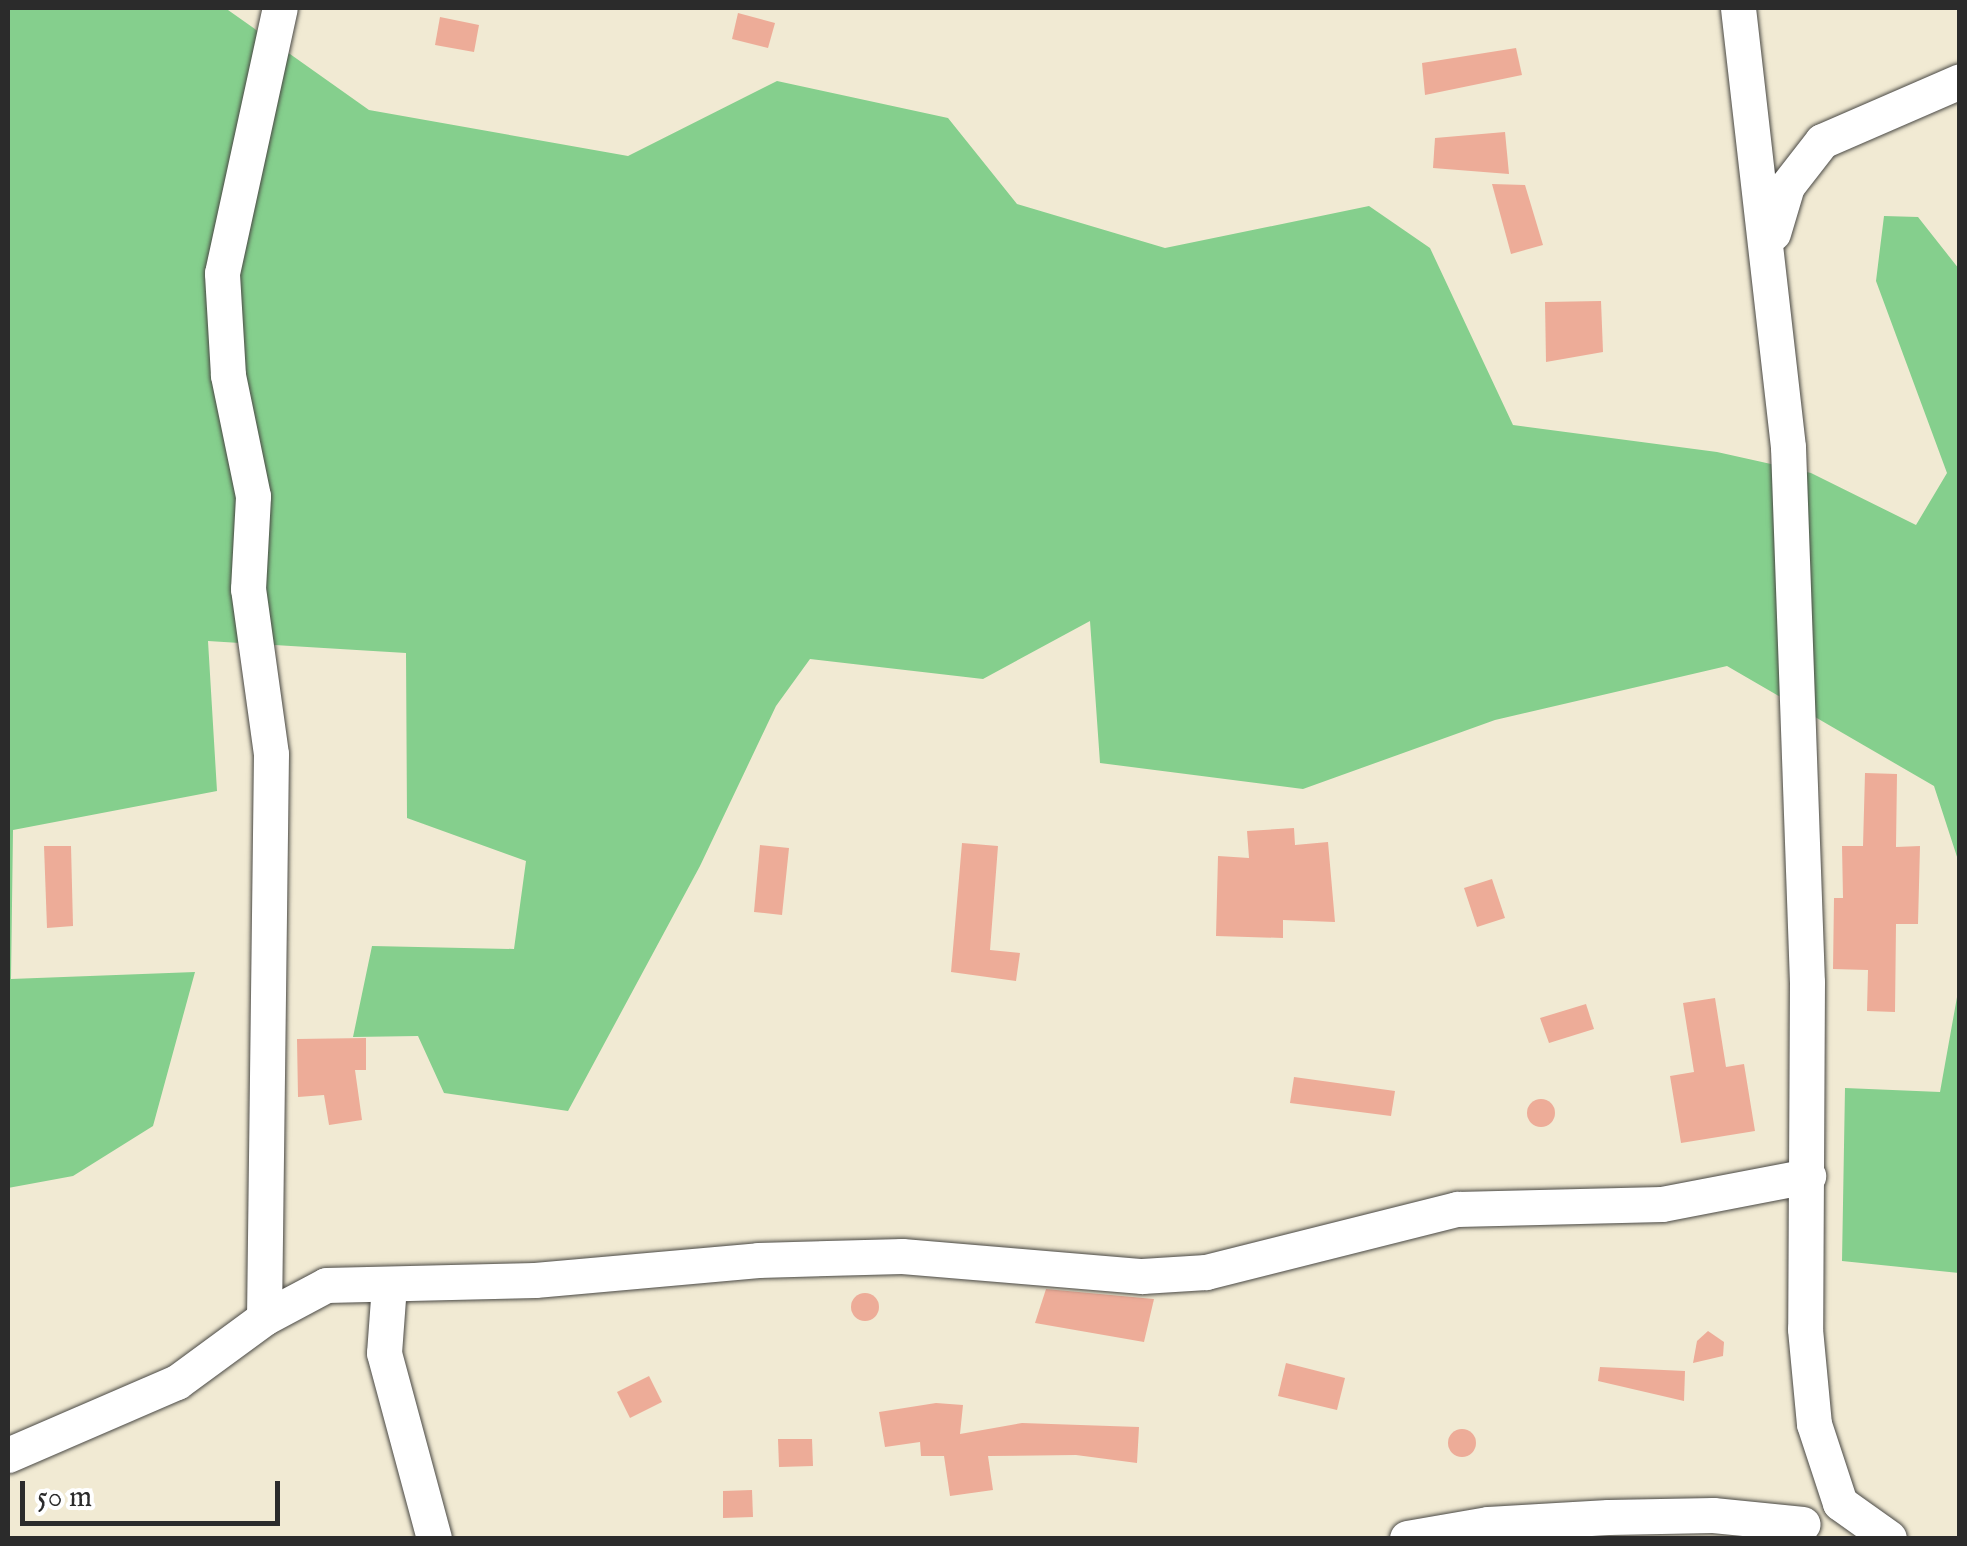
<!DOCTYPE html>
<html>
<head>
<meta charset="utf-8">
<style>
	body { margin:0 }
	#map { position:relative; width:1967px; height:1546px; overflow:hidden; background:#f1ead3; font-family:"IM FELL English",serif }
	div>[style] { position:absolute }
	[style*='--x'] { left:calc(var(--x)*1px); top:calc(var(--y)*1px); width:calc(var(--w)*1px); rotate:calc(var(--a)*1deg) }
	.green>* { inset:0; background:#85cf8d }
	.building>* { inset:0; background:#edac98 }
	.round { border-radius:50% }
	.roads { filter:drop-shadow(0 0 2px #494844) drop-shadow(0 0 2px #494844) }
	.minor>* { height:35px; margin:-17.5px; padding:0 17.5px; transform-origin:17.5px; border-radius:17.5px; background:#fff }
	span { translate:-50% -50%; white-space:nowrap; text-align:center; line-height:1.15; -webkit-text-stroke:8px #fff; paint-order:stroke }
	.frame { position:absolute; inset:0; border:10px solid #2b2b2b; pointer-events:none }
	.scale { position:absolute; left:20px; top:1481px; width:260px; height:45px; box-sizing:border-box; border:5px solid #2b2b2b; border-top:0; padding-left:12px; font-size:30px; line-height:35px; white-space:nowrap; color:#2b2b2b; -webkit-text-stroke:8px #fff; paint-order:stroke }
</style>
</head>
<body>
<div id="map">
	<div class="green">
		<div style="clip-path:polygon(8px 8px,228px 10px,369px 110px,628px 156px,777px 81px,948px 118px,1017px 204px,1165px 248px,1369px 206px,1430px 248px,1513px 425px,1717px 452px,1811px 473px,1916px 525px,1947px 473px,1876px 281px,1884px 216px,1918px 217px,1959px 269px,1959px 863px,1934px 786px,1727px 666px,1495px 720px,1303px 789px,1100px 763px,1090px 621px,983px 679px,810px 659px,776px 706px,700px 866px,568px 1111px,444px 1093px,418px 1036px,353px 1037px,372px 946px,514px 949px,526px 861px,407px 818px,406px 653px,208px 641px,217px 791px,13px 830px,11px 979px,195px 972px,153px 1126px,73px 1176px,8px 1188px)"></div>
		<div style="clip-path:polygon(1959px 986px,1959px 1273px,1842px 1261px,1845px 1088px,1940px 1092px)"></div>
	</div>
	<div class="building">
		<div style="clip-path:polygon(738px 13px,775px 23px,768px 48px,732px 39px)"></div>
		<div style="clip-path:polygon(440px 17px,479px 25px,474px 52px,435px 45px)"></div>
		<div style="clip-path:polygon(1516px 48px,1522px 75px,1425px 95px,1422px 63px)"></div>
		<div style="clip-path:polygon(1505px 132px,1509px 174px,1433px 168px,1435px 138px)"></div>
		<div style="clip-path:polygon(1492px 184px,1525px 185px,1543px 245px,1511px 254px)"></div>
		<div style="clip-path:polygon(1601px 301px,1603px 352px,1546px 362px,1545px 302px)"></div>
		<div style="clip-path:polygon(1865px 773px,1897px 774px,1896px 847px,1920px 846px,1918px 924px,1896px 924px,1895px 1012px,1867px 1011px,1868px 970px,1833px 969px,1834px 898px,1843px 898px,1842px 846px,1863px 846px)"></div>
		<div style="clip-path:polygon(1294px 828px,1295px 845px,1328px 842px,1335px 922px,1283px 920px,1283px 938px,1216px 936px,1218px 856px,1249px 858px,1247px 831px)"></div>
		<div style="clip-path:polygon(962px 843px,998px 846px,990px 950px,1020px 953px,1016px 981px,951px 972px)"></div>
		<div style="clip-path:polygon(760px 845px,789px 848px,782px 915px,754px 912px)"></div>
		<div style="clip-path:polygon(44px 846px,71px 846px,73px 926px,47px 928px)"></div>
		<div style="clip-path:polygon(1492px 879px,1505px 918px,1477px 927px,1464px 888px)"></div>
		<div style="clip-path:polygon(1715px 998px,1726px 1067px,1744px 1064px,1755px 1131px,1681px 1143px,1670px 1076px,1694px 1072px,1683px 1003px)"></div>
		<div style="clip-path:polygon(1586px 1004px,1594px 1029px,1549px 1043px,1540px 1018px)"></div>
		<div style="clip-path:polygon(366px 1038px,366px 1070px,355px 1070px,362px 1120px,329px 1125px,324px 1095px,298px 1097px,297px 1039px)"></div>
		<div style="clip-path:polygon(1294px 1077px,1395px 1091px,1391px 1116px,1290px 1103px)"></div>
		<div class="round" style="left:1527px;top:1099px;width:28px;height:28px"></div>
		<div style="clip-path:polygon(1046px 1289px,1154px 1299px,1144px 1342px,1035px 1323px)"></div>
		<div class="round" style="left:851px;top:1293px;width:28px;height:28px"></div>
		<div style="clip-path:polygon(1708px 1331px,1724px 1342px,1723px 1356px,1693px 1363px,1697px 1341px)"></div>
		<div style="clip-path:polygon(1286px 1363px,1345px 1378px,1337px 1410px,1278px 1396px)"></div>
		<div style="clip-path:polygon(1600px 1367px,1685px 1371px,1684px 1401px,1598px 1381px)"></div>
		<div style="clip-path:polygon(649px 1376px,662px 1402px,630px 1418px,617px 1392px)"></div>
		<div style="clip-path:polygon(936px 1403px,963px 1405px,960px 1434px,1022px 1423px,1139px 1427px,1137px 1463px,1076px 1455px,988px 1456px,993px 1490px,950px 1496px,944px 1456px,921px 1456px,920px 1442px,885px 1447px,879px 1412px)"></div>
		<div class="round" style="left:1448px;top:1429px;width:28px;height:28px"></div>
		<div style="clip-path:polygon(778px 1439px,812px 1439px,813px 1466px,779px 1467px)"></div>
		<div style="clip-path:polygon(752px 1490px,753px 1517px,723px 1518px,723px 1491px)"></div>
	</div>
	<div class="roads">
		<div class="minor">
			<div style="--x:1738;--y:8;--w:442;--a:83.5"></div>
			<div style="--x:1788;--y:447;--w:535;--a:87.97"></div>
			<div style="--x:1807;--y:982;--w:347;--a:90.3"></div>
			<div style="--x:1805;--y:1329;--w:95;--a:84.6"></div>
			<div style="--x:1814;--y:1424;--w:83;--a:71.8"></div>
			<div style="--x:1840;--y:1503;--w:60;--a:35.5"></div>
			<div style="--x:1773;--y:233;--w:49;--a:-73.4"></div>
			<div style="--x:1787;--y:186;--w:57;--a:-52.1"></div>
			<div style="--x:1822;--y:141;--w:150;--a:-23.5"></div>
			<div style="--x:389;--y:1285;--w:68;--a:94.2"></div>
			<div style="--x:384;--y:1353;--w:192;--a:74.9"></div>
			<div style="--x:264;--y:1318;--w:564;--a:-89.29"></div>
			<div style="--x:271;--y:754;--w:167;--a:-97.9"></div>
			<div style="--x:248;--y:589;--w:93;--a:-86.9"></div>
			<div style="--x:253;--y:496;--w:124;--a:-101.7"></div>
			<div style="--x:228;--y:375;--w:102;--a:-93.4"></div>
			<div style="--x:222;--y:273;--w:271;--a:-77.7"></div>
			<div style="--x:8;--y:1455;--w:184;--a:-23.4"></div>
			<div style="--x:177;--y:1382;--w:108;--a:-36.3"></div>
			<div style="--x:264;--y:1318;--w:70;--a:-28"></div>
			<div style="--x:326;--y:1285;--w:209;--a:-1.4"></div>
			<div style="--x:535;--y:1280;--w:224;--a:-5.1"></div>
			<div style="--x:758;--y:1260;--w:144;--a:-1.6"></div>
			<div style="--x:902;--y:1256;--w:241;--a:4.8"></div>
			<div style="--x:1142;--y:1276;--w:64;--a:-3.6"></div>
			<div style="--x:1206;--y:1272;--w:259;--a:-14.1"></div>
			<div style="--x:1457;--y:1209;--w:205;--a:-1.4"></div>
			<div style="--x:1662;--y:1204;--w:149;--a:-10.9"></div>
			<div style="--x:1407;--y:1538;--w:82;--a:-9.8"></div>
			<div style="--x:1488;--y:1524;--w:120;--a:-3.3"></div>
			<div style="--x:1608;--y:1517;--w:105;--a:-1.1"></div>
			<div style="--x:1713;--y:1515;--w:90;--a:5.7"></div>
		</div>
	</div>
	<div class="frame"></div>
	<div class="scale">50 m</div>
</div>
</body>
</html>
